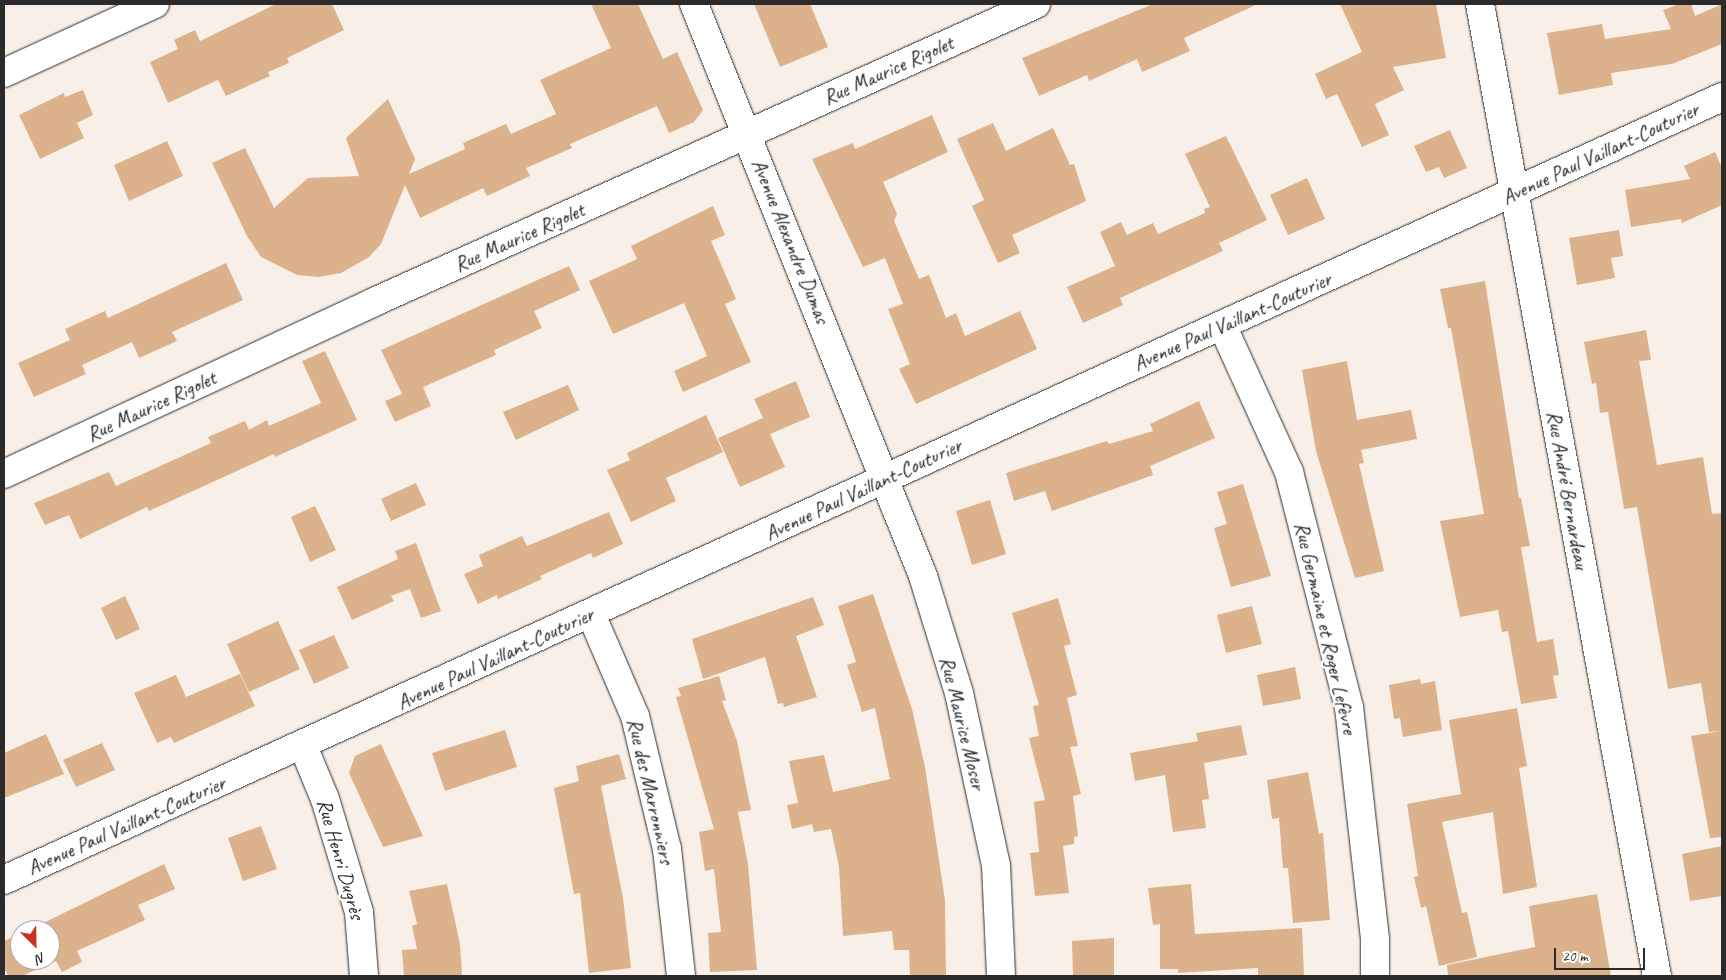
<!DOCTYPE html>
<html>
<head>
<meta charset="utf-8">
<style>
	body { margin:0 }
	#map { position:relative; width:1726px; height:980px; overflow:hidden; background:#f8f0e8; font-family:Caveat,sans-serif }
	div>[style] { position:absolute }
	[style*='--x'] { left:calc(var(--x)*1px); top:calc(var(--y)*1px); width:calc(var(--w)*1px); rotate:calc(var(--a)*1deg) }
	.building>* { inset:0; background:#dcb28d }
	.roads { filter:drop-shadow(0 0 1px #2b2b2b) drop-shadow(0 0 1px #2b2b2b) }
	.minor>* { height:28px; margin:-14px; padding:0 14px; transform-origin:14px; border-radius:14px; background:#fff }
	span { translate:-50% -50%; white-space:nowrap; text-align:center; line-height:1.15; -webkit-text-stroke:5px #fff; paint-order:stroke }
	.street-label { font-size:21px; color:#2b2b2b }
	.frame { position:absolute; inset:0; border:5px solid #2b2b2b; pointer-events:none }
	.north { position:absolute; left:10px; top:920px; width:50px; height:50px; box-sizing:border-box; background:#fff; border:1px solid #aaa; border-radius:50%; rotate:157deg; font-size:14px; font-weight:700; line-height:20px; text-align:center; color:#2b2b2b }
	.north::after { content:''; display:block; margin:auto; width:18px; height:22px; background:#c8321e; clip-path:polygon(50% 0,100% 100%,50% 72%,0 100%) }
	.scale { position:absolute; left:1554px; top:948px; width:91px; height:22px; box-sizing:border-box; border:2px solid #2b2b2b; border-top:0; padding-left:6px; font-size:15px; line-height:18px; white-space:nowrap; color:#2b2b2b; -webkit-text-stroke:4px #fff; paint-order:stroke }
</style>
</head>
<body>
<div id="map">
	<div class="building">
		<div style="clip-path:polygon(276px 4px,332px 4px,344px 30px,287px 58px,289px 63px,268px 72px,270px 76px,226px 96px,218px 80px,168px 103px,150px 62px,178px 49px,174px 40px,195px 30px,200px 41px)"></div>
		<div style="clip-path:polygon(591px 4px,638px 4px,663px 59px,677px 52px,703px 110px,694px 122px,669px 133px,657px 106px,570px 144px,572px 148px,526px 168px,530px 176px,487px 196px,483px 188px,420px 218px,405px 185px,381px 244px,369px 257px,341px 273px,318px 277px,297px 275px,261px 257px,247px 236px,212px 163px,245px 148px,274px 208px,308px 178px,359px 176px,346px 138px,388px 99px,415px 159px,409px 174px,465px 149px,463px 143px,506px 124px,511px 134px,556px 114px,540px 80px,611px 48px)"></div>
		<div style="clip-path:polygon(754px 4px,810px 4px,828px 47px,780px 67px)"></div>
		<div style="clip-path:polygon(1153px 4px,1258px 4px,1184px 38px,1190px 51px,1142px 72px,1137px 59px,1089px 81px,1087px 75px,1039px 96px,1022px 58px)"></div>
		<div style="clip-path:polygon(1340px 4px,1436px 4px,1446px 58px,1393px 67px,1404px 90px,1375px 104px,1389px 135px,1362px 147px,1337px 94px,1326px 99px,1315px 74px,1362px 52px)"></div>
		<div style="clip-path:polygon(1680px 4px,1691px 4px,1695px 16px,1722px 4px,1722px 44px,1672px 64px,1611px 73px,1613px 85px,1559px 95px,1547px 33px,1602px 24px,1605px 39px,1671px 29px,1663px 10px)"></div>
		<div style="clip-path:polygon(83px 90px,93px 115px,77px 123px,84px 138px,40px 159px,19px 115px,64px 93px,65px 97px)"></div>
		<div style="clip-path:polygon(932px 115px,948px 152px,883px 182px,897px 214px,894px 221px,919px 279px,929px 275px,946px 318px,956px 313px,965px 336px,1020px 311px,1037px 349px,916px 404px,899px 369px,910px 364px,888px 309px,903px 304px,885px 258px,863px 267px,812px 159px,853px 143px,855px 149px)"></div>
		<div style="clip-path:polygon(993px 123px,1006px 151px,1053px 128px,1070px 165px,1074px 164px,1086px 201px,1012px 235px,1020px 253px,998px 263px,972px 206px,984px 200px,957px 139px)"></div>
		<div style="clip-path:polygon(1450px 130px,1467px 168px,1444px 178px,1439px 167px,1426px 172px,1414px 146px)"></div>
		<div style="clip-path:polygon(1226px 136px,1267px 220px,1219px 243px,1223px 251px,1120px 298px,1123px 305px,1083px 323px,1067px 287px,1115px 266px,1100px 232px,1121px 222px,1127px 235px,1153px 223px,1158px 234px,1205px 213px,1204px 209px,1210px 207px,1185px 154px)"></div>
		<div style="clip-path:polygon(167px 141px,183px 176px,129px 201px,114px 165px)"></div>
		<div style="clip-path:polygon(1715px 152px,1722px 168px,1722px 205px,1682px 223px,1681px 219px,1631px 227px,1625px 190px,1690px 179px,1684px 166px)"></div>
		<div style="clip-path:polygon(1307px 178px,1325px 219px,1288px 235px,1270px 195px)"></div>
		<div style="clip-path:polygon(713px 206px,725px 235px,711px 241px,736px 299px,725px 304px,751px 362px,683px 392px,674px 371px,707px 356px,684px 303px,613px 334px,589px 281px,637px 259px,631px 246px)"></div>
		<div style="clip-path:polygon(1619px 230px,1623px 256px,1611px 258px,1615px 278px,1577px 285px,1569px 238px)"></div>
		<div style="clip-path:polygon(226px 263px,243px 300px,172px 332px,177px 341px,139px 358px,132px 342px,82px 365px,86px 374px,34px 397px,18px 363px,70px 340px,65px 329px,105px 311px,108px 318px)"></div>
		<div style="clip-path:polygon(569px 266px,580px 290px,534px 311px,542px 328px,494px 350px,496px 355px,423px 387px,431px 406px,395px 422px,385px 401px,402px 394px,381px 350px)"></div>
		<div style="clip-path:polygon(1485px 281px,1519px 498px,1521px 498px,1530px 546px,1521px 547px,1537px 642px,1553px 639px,1559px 675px,1553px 676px,1557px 698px,1521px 704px,1508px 631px,1502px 632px,1498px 610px,1460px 617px,1440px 521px,1484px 514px,1451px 328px,1448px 328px,1440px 289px)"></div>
		<div style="clip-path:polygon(1646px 330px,1651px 360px,1639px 361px,1657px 465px,1703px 457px,1712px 514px,1722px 513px,1722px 731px,1709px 732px,1701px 683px,1668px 689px,1637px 507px,1624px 509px,1608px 412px,1600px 413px,1596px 383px,1592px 384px,1584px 342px)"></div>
		<div style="clip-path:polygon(325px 351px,357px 420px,275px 457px,274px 454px,149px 511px,147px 507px,80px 539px,69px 515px,45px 525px,34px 503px,109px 472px,116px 486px,211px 443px,208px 437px,245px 421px,249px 430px,267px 420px,269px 426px,321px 403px,302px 361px)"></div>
		<div style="clip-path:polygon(1347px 361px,1357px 420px,1411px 410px,1417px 439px,1361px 450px,1364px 463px,1359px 464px,1384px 571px,1355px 578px,1316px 451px,1302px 370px)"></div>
		<div style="clip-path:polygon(796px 381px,810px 417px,770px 434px,785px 467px,740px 487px,718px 438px,763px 418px,754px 399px)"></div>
		<div style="clip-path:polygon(568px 385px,579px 410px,516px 440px,503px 412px)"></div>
		<div style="clip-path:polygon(1199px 401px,1215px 438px,1150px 466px,1153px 475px,1052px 511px,1045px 491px,1014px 501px,1006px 473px,1107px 441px,1109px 444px,1153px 431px,1150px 424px)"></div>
		<div style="clip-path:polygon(706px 415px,723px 452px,666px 478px,676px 501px,631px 522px,607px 470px,630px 460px,627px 453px)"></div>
		<div style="clip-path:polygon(416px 483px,426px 505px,391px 521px,381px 499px)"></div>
		<div style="clip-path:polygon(1243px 484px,1271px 576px,1231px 587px,1214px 528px,1227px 524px,1217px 492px)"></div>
		<div style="clip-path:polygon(990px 500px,1006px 554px,972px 565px,956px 511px)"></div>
		<div style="clip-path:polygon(315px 506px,336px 550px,310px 562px,291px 517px)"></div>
		<div style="clip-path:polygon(609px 512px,623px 544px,593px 558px,591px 553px,540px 576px,542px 579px,498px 599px,497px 595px,478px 604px,464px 574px,483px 566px,479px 555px,522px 536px,527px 546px)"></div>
		<div style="clip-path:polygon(416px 543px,441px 611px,421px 618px,410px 589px,391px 596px,394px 601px,352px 620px,337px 587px,398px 559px,395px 551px)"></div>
		<div style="clip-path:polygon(873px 594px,912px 709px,925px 767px,945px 900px,946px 976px,910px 976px,909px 950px,894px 950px,892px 931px,843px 936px,839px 867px,831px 829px,814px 832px,812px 824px,792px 829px,787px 805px,798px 803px,789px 761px,824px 755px,833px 792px,890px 779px,875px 708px,862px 712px,847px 665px,856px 662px,838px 606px)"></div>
		<div style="clip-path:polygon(125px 596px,140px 629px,116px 640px,101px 608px)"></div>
		<div style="clip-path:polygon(813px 597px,824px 625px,796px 636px,817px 697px,784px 707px,783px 703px,778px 704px,765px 657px,703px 679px,692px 639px)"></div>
		<div style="clip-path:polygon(1058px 598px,1071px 644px,1064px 646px,1077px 695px,1067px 698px,1078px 746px,1070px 747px,1081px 794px,1073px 796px,1078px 836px,1074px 837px,1074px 844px,1063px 846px,1069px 893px,1035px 896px,1030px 853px,1039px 852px,1034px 802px,1045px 800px,1029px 738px,1039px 736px,1033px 706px,1039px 705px,1012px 613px)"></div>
		<div style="clip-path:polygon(1252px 606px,1262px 644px,1226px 653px,1217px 615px)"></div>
		<div style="clip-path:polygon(278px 621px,300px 669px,249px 692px,227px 644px)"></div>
		<div style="clip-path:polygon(334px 635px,349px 668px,314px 684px,299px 650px)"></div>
		<div style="clip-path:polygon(1295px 667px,1301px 699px,1263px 706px,1257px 675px)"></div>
		<div style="clip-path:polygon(240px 674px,255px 706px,174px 743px,171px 737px,157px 743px,134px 693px,176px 675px,186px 697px)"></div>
		<div style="clip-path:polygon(719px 676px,726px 700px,722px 701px,737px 741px,751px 810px,738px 812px,748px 864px,757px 970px,710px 972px,708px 933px,721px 932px,714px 869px,705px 871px,699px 832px,714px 829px,676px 697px,681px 696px,678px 688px)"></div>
		<div style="clip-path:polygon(1420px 679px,1421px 684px,1435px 681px,1442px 730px,1403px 737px,1400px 718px,1394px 719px,1389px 685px)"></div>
		<div style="clip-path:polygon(1517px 708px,1527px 766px,1519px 768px,1537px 887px,1503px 894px,1493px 812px,1442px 822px,1462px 913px,1467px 912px,1477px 957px,1439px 966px,1426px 906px,1421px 908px,1414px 877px,1418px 876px,1407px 804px,1461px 794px,1449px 720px)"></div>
		<div style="clip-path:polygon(1241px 725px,1247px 755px,1204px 763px,1209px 799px,1202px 800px,1206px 828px,1173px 832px,1165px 775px,1135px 781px,1130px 753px,1198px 741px,1196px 733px)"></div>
		<div style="clip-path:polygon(505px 730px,517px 767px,445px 791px,432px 753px)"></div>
		<div style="clip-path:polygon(1722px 731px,1722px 837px,1710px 838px,1691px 736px)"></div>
		<div style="clip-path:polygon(46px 734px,64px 774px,4px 798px,4px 753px)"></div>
		<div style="clip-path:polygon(102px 743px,115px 770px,76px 787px,63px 760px)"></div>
		<div style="clip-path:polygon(381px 744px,423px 836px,383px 847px,349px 773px,355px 756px)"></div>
		<div style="clip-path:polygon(619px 754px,626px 779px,601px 786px,623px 898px,631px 968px,589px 973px,580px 893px,574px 894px,554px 788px,579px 781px,576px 766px)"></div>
		<div style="clip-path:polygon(1308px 772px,1319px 834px,1323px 833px,1330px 920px,1293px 923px,1288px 868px,1283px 868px,1279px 818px,1272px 819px,1267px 780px)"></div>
		<div style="clip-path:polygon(261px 826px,277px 869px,243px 881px,228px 838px)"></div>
		<div style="clip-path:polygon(1722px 846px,1722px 896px,1690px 901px,1682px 854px)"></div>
		<div style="clip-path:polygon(164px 864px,175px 889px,138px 905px,145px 920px,77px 951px,82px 962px,62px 972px,56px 961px,22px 976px,8px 976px,4px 967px,4px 941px,20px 934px,20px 960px,50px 960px,50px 930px,29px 930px)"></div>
		<div style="clip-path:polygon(447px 884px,460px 944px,462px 976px,404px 976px,402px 950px,417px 949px,412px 926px,417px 924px,409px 891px)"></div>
		<div style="clip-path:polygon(1191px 884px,1195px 934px,1302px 928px,1304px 976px,1258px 976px,1258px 968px,1178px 973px,1178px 969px,1160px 969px,1160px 924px,1153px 925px,1148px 888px)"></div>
		<div style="clip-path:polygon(1597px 894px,1611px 976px,1448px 976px,1447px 965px,1535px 947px,1529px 906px)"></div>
		<div style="clip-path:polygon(1114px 938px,1114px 976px,1073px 976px,1072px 941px)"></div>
	</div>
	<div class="roads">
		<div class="minor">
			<div style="--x:694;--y:4;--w:616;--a:68.18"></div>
			<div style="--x:923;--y:576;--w:122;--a:72.9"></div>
			<div style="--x:959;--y:693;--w:176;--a:77.9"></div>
			<div style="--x:996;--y:865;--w:111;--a:87.4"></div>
			<div style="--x:1480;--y:4;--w:988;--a:79.68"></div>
			<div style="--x:4;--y:73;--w:166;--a:-24.6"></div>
			<div style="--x:1222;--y:325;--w:162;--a:65.5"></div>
			<div style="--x:1289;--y:472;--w:243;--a:75.7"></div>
			<div style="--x:1349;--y:707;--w:234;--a:83.6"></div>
			<div style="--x:1375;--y:940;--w:36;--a:90"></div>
			<div style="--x:4;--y:474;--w:408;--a:-24.9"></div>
			<div style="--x:374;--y:302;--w:726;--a:-24.23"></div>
			<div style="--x:591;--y:614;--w:111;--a:66.7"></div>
			<div style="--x:635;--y:716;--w:137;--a:76.5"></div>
			<div style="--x:667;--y:849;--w:128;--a:83.7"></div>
			<div style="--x:303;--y:746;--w:57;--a:67.5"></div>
			<div style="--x:325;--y:799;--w:118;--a:73.3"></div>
			<div style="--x:359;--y:912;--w:64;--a:85.5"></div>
			<div style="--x:4;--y:880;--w:1888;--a:-24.5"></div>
		</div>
	</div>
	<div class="street-label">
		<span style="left:888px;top:70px;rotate:-24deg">Rue Maurice Rigolet</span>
		<span style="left:1600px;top:153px;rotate:-25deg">Avenue Paul Vaillant-Couturier</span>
		<span style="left:519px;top:237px;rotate:-24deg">Rue Maurice Rigolet</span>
		<span style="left:791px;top:241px;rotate:68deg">Avenue Alexandre Dumas</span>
		<span style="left:1232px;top:321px;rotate:-24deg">Avenue Paul Vaillant-Couturier</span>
		<span style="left:151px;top:406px;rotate:-25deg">Rue Maurice Rigolet</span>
		<span style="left:863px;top:489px;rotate:-25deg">Avenue Paul Vaillant-Couturier</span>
		<span style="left:1568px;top:490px;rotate:80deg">Rue André Bernardeau</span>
		<span style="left:1326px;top:628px;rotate:77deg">Rue Germaine et Roger Lefèvre</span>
		<span style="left:495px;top:658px;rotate:-25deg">Avenue Paul Vaillant-Couturier</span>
		<span style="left:963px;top:723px;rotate:76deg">Rue Maurice Moser</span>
		<span style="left:651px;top:791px;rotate:77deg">Rue des Marronniers</span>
		<span style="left:126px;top:825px;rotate:-24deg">Avenue Paul Vaillant-Couturier</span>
		<span style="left:341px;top:859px;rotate:74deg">Rue Henri Dugrès</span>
	</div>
	<div class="frame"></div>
	<div class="north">N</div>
	<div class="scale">20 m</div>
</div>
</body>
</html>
